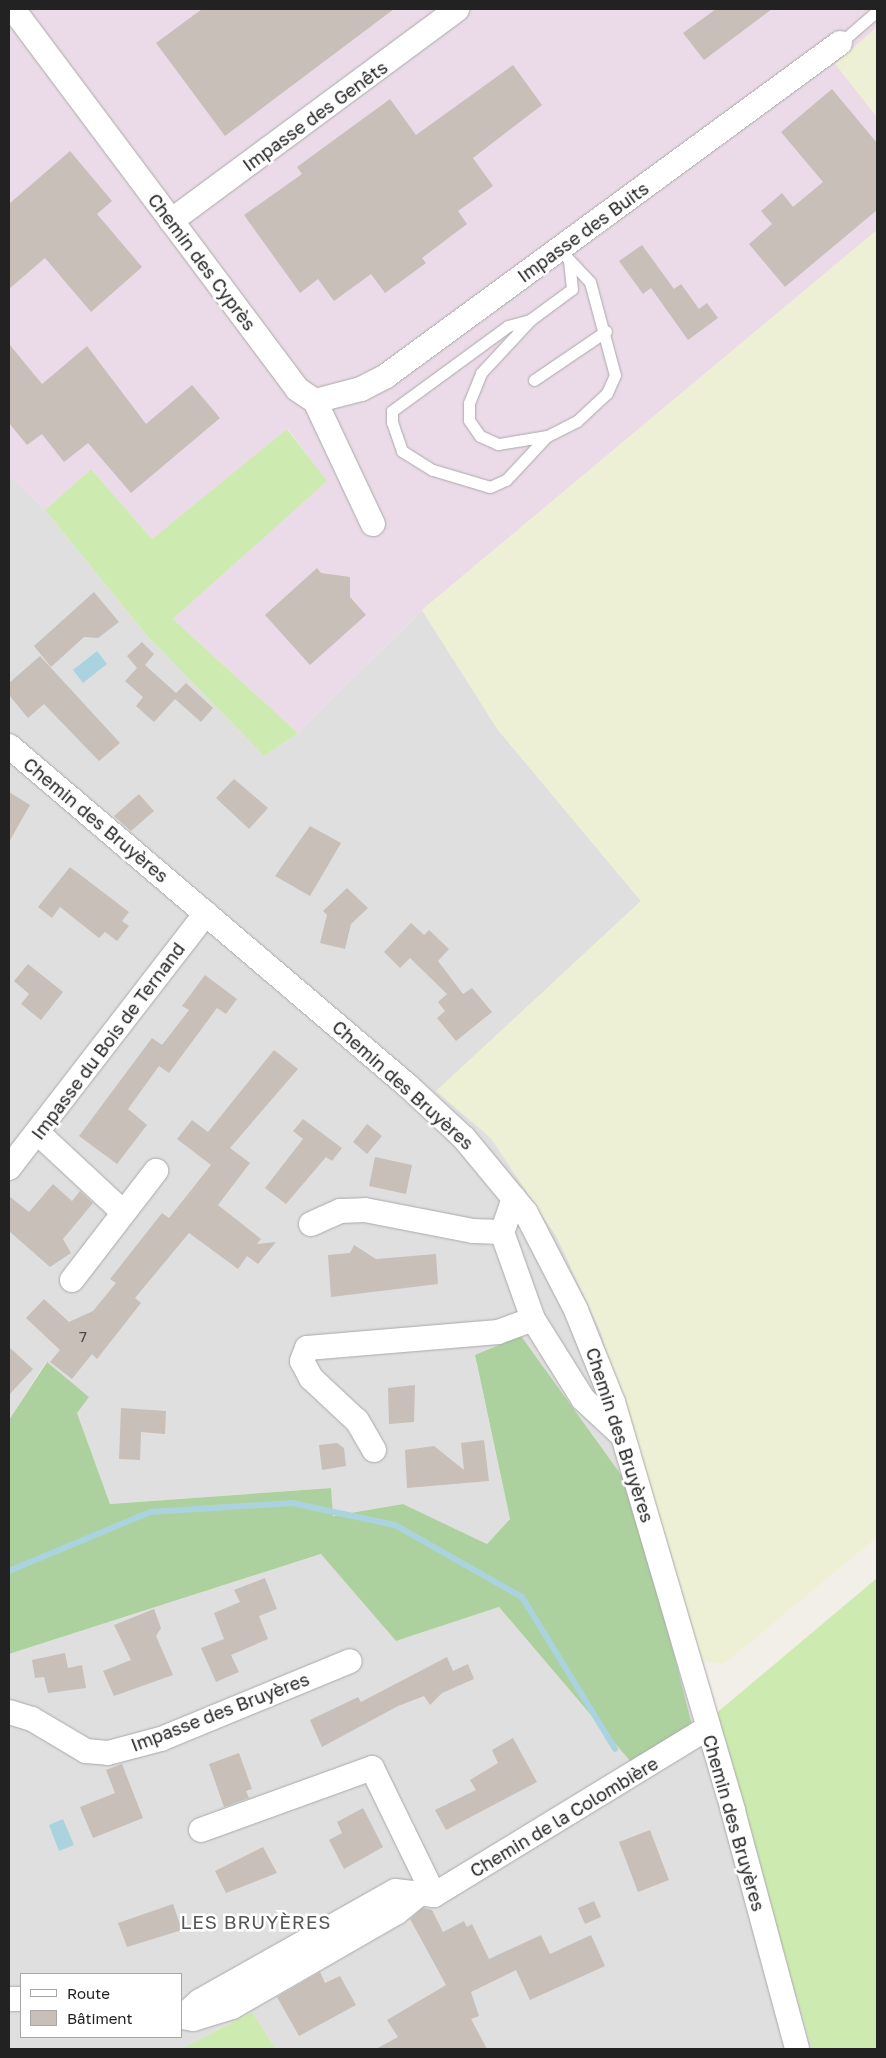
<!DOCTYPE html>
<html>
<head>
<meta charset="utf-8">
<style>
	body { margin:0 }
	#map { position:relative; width:886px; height:2058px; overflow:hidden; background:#f2efe9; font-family:"Golos Text",sans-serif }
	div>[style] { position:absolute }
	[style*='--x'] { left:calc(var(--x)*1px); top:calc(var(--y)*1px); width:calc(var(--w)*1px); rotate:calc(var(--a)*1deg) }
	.residential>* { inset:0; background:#e0dfdf }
	.industrial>* { inset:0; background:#ebdbe8 }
	.farmland>* { inset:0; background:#eef0d5 }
	.grass>* { inset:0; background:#cdebb0 }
	.forest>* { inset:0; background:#add19e }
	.water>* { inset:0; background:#aad3df }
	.stream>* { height:6px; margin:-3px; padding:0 3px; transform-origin:3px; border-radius:3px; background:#aad3df }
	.building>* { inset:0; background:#c7bfb8 }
	.roads { filter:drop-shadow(0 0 1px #a9a9a9) drop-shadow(0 0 1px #a9a9a9) }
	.lane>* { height:11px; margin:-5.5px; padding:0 5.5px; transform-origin:5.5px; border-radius:5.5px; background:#fff }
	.street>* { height:24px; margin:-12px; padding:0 12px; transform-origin:12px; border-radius:12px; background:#fff }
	span { translate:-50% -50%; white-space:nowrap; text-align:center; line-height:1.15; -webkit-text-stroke:5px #fff; paint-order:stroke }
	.number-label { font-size:15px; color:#4b4948 }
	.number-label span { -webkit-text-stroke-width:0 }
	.street-label { font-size:18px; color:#222 }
	.neighbourhood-label { font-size:19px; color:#555; letter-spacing:1px }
	.frame { position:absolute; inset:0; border:10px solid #222; pointer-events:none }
	.legend { position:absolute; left:20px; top:1973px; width:162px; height:65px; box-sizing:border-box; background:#fff; border:1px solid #a7a7a7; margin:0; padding:6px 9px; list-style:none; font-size:15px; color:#222 }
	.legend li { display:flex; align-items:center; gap:10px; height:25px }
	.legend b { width:25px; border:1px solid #a7a7a7 }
</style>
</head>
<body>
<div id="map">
	<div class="residential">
		<div style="clip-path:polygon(evenodd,9px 475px,45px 510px,149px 638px,264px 756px,298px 733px,422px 610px,498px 730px,641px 901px,437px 1091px,491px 1138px,557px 1237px,601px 1332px,812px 2049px,276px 2049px,252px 2012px,181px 2049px,9px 2049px,9px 1654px,322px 1554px,396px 1641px,499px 1607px,636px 1768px,475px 1356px,510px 1519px,487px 1544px,403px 1504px,333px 1516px,330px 1488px,110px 1504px,77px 1413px,46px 1362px,9px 1420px,9px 475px,21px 1974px,181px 1974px,181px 2037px,21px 2037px,21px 1974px)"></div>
	</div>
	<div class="industrial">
		<div style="clip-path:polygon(9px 9px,877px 9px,877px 27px,836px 64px,877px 117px,877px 230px,422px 610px,298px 733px,173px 619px,326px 481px,288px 429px,152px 539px,91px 469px,45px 510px,9px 475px)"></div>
	</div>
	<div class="farmland">
		<div style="clip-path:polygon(877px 27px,877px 117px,835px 64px)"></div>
		<div style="clip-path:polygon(877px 230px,877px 1537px,724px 1664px,698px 1661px,601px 1332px,557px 1237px,491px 1138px,436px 1091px,641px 901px,498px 730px,422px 610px)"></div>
	</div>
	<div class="grass">
		<div style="clip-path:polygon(287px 429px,327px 481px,173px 619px,298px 733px,264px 756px,149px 638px,45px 510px,91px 469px,152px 539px)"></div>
		<div style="clip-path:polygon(877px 1578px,877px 2049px,812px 2049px,714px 1715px)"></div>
		<div style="clip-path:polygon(252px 2012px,276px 2049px,181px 2049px)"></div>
	</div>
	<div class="forest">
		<div style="clip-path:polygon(521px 1336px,632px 1490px,692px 1725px,636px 1768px,499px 1607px,396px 1641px,321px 1554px,9px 1654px,9px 1420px,47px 1362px,89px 1397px,77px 1413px,110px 1504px,331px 1488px,333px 1516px,403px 1504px,487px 1544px,510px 1519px,475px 1355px)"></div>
	</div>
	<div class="water">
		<div style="clip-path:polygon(97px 651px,107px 664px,83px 683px,73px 670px)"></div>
		<div style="clip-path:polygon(63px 1819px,74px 1845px,59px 1851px,49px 1825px)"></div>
	</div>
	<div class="stream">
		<div style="--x:9;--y:1571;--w:153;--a:-22.7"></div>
		<div style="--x:150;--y:1512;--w:142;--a:-3.6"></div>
		<div style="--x:292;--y:1503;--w:105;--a:12.1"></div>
		<div style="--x:395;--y:1525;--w:146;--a:29.6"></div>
		<div style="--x:522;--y:1597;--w:178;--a:58.5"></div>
	</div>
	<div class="building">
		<div style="clip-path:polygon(202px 9px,394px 9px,225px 136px,156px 43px)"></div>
		<div style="clip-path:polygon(716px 9px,772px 9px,704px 60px,683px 33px)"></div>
		<div style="clip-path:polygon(513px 65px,542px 105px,473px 158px,493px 186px,458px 211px,467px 224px,422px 258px,426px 263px,385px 293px,371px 274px,334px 301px,318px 279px,300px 293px,244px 215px,302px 174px,297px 167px,390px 99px,416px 135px)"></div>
		<div style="clip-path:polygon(832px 89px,877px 143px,877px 210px,785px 287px,749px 244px,772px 224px,761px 211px,782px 193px,793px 207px,823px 182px,781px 132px)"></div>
		<div style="clip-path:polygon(70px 151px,112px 201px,97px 214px,142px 267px,91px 312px,45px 258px,9px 289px,9px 204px)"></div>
		<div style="clip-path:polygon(642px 245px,674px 289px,681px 284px,699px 309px,707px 303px,718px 318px,688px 340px,651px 288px,643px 294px,619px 261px)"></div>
		<div style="clip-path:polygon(9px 344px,42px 384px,87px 346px,146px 424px,192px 385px,220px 418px,131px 493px,88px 443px,64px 462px,42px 434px,27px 445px,9px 423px)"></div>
		<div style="clip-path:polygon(317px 568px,321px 573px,350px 577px,350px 597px,366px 615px,310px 665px,265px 615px)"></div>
		<div style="clip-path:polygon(94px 592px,119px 622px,98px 638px,84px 637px,51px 667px,34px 646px)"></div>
		<div style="clip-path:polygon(142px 642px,154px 654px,145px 665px,176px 693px,186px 683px,213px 708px,201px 722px,175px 699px,154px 722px,136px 706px,143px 697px,125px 681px,137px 668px,127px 656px)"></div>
		<div style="clip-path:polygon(40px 656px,120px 743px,99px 761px,44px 704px,28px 718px,9px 695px,9px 683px)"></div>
		<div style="clip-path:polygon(234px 779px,268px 808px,249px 829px,216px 798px)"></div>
		<div style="clip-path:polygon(9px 792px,30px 805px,9px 842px)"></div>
		<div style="clip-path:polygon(139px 794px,154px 811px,131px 831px,114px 816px)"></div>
		<div style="clip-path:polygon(310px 826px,341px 843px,310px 896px,275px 876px)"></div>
		<div style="clip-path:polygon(70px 867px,129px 912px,122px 921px,129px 926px,117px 941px,105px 932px,99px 938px,60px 907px,52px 918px,38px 907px)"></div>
		<div style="clip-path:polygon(347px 888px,368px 908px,351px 924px,345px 949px,320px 943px,327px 915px,323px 911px)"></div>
		<div style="clip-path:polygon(411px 923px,424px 935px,429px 930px,449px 949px,438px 961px,463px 994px,472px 988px,492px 1012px,456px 1041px,437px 1018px,445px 1011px,438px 1002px,447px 994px,410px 958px,400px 968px,384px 952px)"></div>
		<div style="clip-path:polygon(28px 964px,63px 992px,41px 1020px,21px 1004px,29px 994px,14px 981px)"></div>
		<div style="clip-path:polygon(205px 975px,237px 999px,226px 1014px,217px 1008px,169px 1073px,159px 1066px,128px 1109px,147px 1125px,117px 1164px,79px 1136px,152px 1038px,162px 1045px,189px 1010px,182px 1006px)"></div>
		<div style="clip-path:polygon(274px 1050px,298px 1069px,230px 1148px,250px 1163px,218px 1205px,261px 1239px,257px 1244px,276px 1242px,258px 1264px,247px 1256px,238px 1269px,189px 1233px,135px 1298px,141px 1303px,97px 1359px,92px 1354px,72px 1379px,50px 1362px,60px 1350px,26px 1318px,44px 1299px,69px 1322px,93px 1311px,116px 1283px,110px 1279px,162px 1213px,169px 1218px,211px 1165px,177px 1139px,192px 1120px,208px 1132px)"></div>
		<div style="clip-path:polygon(303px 1119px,342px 1148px,332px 1161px,326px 1157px,286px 1204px,265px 1188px,303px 1139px,293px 1131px)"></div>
		<div style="clip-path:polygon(367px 1124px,382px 1136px,367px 1154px,353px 1142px)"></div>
		<div style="clip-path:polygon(375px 1157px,412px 1165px,406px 1194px,369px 1186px)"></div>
		<div style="clip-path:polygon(53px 1184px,72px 1201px,80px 1191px,93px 1203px,63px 1239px,71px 1253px,50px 1267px,9px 1231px,9px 1196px,29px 1212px)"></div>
		<div style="clip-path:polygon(354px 1245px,376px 1259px,436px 1254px,438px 1284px,331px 1297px,328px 1255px,350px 1253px)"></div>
		<div style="clip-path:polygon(9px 1347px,33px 1369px,9px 1395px)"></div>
		<div style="clip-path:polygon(415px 1385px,414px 1422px,389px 1424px,388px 1388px)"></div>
		<div style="clip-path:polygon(121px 1408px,166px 1411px,165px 1434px,141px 1432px,140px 1460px,119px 1459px)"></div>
		<div style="clip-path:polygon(484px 1440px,489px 1481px,407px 1488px,405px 1450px,434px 1446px,464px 1470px,461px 1443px)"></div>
		<div style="clip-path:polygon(337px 1443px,344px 1448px,346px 1466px,322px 1470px,319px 1445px)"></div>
		<div style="clip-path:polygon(265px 1578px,277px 1609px,259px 1616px,268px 1639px,231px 1655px,239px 1672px,216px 1682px,201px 1648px,224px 1639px,214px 1613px,240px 1602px,234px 1590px)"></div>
		<div style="clip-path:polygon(154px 1609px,161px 1628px,156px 1636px,173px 1675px,114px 1696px,103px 1671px,131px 1660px,114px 1625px)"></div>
		<div style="clip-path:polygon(65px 1653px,68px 1668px,82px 1665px,86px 1688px,48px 1693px,44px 1677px,35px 1678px,32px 1660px)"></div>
		<div style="clip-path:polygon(447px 1657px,453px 1671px,468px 1664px,474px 1679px,442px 1693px,430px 1705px,424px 1696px,398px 1706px,322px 1747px,310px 1720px,358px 1697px,361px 1702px)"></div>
		<div style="clip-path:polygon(513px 1738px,537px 1782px,446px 1830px,435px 1810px,476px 1790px,470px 1780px,498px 1763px,492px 1750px)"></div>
		<div style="clip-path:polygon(239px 1753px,252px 1789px,246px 1791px,249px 1798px,224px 1807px,209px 1764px)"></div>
		<div style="clip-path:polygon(122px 1764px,143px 1818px,93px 1838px,80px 1807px,115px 1793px,106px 1770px)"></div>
		<div style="clip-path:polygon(363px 1808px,383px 1847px,344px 1869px,329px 1840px,342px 1833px,337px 1822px)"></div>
		<div style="clip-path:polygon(650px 1830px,669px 1880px,638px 1892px,619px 1842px)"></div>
		<div style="clip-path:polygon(263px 1847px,277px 1873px,226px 1893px,215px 1871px)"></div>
		<div style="clip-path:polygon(594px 1901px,601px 1917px,585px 1924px,578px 1908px)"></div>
		<div style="clip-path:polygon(173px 1904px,182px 1930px,127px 1947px,118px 1923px)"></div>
		<div style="clip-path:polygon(423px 1908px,432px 1910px,443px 1932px,464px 1921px,467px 1927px,472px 1924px,489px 1959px,541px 1935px,550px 1954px,591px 1935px,605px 1966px,530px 2000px,516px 1970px,471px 1992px,479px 2016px,471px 2019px,487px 2049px,376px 2049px,398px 2037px,387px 2020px,446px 1985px,410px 1919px)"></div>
		<div style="clip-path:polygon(320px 1972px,325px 1983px,340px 1976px,356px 2005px,299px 2036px,277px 1997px)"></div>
	</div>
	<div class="roads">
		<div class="lane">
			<div style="--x:840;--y:43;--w:49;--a:-40.9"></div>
			<div style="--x:559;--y:249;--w:45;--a:46.8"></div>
			<div style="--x:590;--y:282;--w:96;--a:75"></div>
			<div style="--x:615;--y:375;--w:20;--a:114"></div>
			<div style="--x:607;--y:393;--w:41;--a:137"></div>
			<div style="--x:577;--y:421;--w:34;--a:153"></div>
			<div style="--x:547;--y:436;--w:50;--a:170.7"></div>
			<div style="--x:498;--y:444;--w:20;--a:-156"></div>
			<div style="--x:480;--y:436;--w:19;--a:-125"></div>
			<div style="--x:469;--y:420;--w:17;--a:-90"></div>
			<div style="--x:469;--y:403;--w:32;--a:-68"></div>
			<div style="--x:481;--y:373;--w:72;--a:-47.2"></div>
			<div style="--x:530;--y:320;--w:52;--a:-36.4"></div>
			<div style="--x:572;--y:289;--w:28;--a:-96"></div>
			<div style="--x:530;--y:320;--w:23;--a:165"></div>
			<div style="--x:508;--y:326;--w:144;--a:143.8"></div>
			<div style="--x:392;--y:411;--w:11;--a:90"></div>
			<div style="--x:392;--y:422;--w:31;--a:71"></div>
			<div style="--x:402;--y:451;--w:36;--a:32"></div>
			<div style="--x:433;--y:470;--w:59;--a:16.6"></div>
			<div style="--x:490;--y:487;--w:17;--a:-24"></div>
			<div style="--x:506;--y:480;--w:60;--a:-47"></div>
			<div style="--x:534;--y:380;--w:87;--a:-34.2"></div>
		</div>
		<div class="street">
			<div style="--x:13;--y:9;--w:474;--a:53.2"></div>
			<div style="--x:297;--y:389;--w:22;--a:34"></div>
			<div style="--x:315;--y:401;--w:136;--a:64.8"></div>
			<div style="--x:171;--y:221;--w:356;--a:-36.5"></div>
			<div style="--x:315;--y:401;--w:48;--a:-14.6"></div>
			<div style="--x:361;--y:389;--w:28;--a:-27"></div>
			<div style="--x:386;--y:376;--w:563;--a:-36.26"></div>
			<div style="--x:9;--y:746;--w:524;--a:40.44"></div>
			<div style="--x:408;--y:1086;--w:76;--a:42.9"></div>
			<div style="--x:464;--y:1138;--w:97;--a:50.4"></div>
			<div style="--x:526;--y:1213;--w:109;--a:62.7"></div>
			<div style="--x:576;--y:1310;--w:99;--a:68.1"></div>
			<div style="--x:613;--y:1402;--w:426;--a:73.6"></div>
			<div style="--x:733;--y:1811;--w:246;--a:74.9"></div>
			<div style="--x:38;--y:1133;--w:116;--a:42.9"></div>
			<div style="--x:9;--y:1168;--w:322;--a:-52.3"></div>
			<div style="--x:514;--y:1198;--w:36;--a:109"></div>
			<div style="--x:502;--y:1232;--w:92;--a:70.4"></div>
			<div style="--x:533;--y:1319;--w:94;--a:58"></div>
			<div style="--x:583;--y:1399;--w:54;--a:42.8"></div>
			<div style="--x:311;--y:1224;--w:32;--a:-24"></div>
			<div style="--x:340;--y:1211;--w:25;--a:-2"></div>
			<div style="--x:365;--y:1210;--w:110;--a:11"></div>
			<div style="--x:473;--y:1231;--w:29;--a:2"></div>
			<div style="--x:72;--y:1280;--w:138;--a:-52.4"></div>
			<div style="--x:374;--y:1450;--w:34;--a:-120"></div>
			<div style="--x:357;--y:1421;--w:63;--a:-136.9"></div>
			<div style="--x:311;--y:1378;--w:19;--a:-118"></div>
			<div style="--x:302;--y:1361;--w:14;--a:-69"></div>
			<div style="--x:307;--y:1348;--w:192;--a:-4.8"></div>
			<div style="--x:498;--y:1332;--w:37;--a:-20"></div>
			<div style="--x:9;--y:1712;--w:24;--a:17"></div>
			<div style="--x:32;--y:1719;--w:63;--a:30.7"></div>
			<div style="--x:86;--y:1751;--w:22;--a:5"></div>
			<div style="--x:108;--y:1753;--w:55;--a:-14.8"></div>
			<div style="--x:161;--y:1739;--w:204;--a:-22.4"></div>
			<div style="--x:201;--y:1830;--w:182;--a:-19.9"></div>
			<div style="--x:372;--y:1768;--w:141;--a:64"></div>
			<div style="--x:9;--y:1999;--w:12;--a:0"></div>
			<div style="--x:182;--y:2017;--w:24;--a:-42"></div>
			<div style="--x:200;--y:2001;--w:224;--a:-29.4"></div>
			<div style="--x:395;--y:1891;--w:39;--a:6"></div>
			<div style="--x:434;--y:1895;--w:319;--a:-31.4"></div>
			<div style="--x:182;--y:2017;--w:11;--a:10"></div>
			<div style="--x:193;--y:2019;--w:41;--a:-17.1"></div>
			<div style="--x:232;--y:2007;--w:190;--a:-29.9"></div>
			<div style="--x:397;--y:1912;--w:28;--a:-39"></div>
		</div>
	</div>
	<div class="number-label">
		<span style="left:83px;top:1337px">7</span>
	</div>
	<div class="street-label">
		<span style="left:315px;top:116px;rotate:-36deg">Impasse des Genêts</span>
		<span style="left:583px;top:232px;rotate:-36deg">Impasse des Buits</span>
		<span style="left:202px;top:262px;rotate:53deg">Chemin des Cyprès</span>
		<span style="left:96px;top:820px;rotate:40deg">Chemin des Bruyères</span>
		<span style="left:108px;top:1041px;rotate:-53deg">Impasse du Bois de Ternand</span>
		<span style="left:403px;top:1085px;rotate:42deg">Chemin des Bruyères</span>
		<span style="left:620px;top:1435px;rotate:72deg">Chemin des Bruyères</span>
		<span style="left:220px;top:1712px;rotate:-21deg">Impasse des Bruyères</span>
		<span style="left:564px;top:1817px;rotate:-31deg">Chemin de la Colombière</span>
		<span style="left:734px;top:1823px;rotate:74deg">Chemin des Bruyères</span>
	</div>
	<div class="neighbourhood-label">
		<span style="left:256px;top:1922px">LES BRUYÈRES</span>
	</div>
	<div class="frame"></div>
	<ul class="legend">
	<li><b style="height:6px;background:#fff"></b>Route</li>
	<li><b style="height:14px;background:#c7bfb8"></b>Bâtiment</li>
	</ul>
</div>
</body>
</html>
